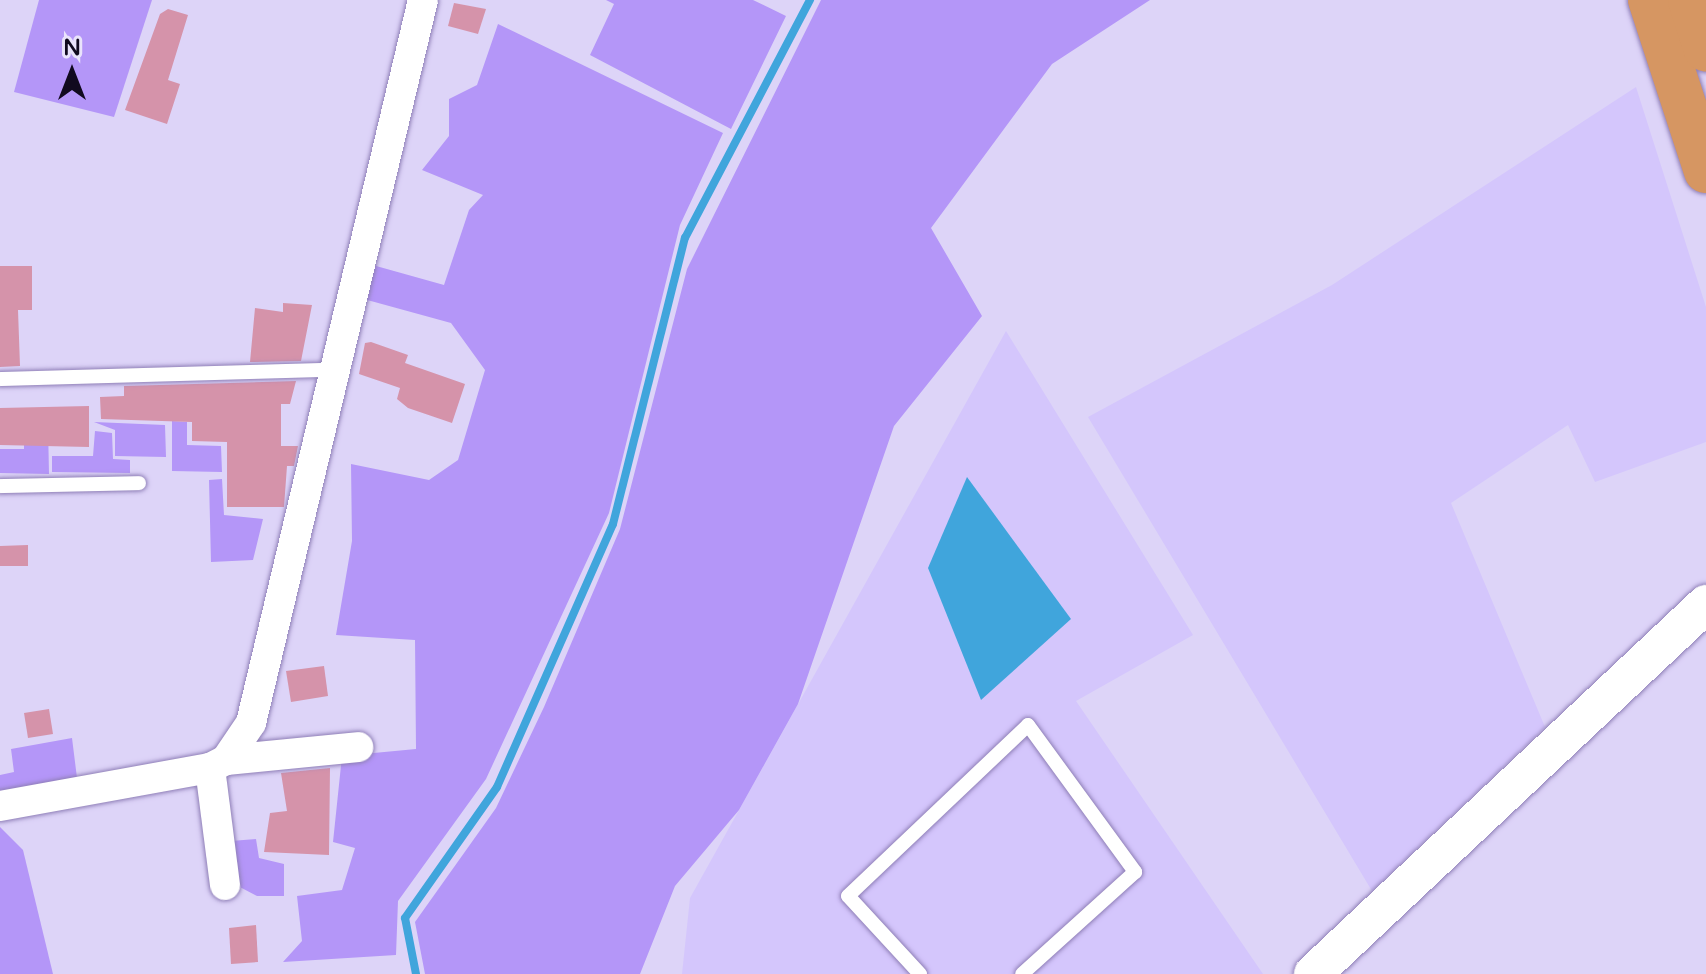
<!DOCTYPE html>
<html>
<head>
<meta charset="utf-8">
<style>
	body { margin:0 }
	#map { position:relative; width:1706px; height:974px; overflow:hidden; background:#ddd4f8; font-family:"Varela Round",sans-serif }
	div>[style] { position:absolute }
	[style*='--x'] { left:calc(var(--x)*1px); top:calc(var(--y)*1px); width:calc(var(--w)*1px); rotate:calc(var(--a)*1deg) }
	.built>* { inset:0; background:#d4c6fc }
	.green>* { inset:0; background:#b496f8 }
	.water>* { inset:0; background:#40a5dc }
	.stream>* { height:8px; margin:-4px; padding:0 4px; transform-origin:4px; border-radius:4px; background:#40a5dc }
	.building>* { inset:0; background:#d593aa }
	.roads { filter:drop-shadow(0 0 2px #8f7fb7) drop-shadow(0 0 2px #8f7fb7) }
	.service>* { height:14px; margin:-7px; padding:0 7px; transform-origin:7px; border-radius:7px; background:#fff }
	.minor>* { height:30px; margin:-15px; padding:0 15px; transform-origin:15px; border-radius:15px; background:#fff }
	.tertiary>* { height:38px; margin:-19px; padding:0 19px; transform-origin:19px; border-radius:19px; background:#fff }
	.trunk>* { height:44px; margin:-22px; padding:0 22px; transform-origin:22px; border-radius:22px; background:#d69662 }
	span { translate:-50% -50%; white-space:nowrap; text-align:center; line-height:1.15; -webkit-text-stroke:7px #e9e3fb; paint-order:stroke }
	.north { position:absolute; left:32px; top:32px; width:80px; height:80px; -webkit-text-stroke:6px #e9e3fb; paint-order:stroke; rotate:0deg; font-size:22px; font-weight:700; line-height:32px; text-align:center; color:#110a1f }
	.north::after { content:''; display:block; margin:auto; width:28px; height:36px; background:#110a1f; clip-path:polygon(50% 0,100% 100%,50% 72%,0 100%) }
</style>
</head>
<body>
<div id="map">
	<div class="built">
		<div style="clip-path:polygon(1636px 87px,1706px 307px,1706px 442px,1595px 482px,1568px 425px,1451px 503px,1545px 727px,1372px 891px,1088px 417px,1332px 285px)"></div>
		<div style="clip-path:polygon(1006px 331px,1193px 635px,1076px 701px,1263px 974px,682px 974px,690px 898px)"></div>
	</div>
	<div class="green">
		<div style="clip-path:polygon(39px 0,152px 0,114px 117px,14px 92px)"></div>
		<div style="clip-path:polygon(606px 0,753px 0,786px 16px,731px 129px,590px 55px,614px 4px)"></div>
		<div style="clip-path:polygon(821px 0,1150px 0,1052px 64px,931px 228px,982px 316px,894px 426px,798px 704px,739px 810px,675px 886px,640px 974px,425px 974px,415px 922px,496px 808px,544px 707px,620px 529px,687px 269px)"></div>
		<div style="clip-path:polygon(498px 24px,723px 133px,680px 225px,609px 513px,486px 779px,398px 901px,396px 955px,283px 962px,302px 941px,297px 896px,342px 890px,355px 848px,333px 842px,342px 756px,416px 749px,415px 640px,336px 635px,352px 541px,351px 464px,429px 480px,458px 460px,485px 370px,451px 323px,360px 298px,369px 264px,444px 285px,469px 210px,483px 195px,422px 170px,449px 136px,449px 99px,477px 85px)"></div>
		<div style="clip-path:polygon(172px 421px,187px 422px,187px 445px,221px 446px,222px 472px,172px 471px)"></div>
		<div style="clip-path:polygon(94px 422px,165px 425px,166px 457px,115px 456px,115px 430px)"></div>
		<div style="clip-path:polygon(48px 426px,49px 474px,0 473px,0 449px,24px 449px,24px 427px)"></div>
		<div style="clip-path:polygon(95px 431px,112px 433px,113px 459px,130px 460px,130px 473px,52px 472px,52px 456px,93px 456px)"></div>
		<div style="clip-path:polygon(222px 479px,224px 515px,263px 519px,253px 560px,211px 562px,209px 480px)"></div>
		<div style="clip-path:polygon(72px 738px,77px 778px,0 794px,0 775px,14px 772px,11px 749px)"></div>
		<div style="clip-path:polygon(0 827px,23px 850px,53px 974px,0 974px)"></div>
		<div style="clip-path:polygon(256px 839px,259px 858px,284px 864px,284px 896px,257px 896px,236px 885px,231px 841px)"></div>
	</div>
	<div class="water">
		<div style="clip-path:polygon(967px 477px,1071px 619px,981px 700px,928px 568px)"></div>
	</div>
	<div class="stream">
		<div style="--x:416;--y:974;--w:57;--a:-101.1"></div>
		<div style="--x:405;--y:918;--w:160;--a:-54.9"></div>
		<div style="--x:497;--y:787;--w:287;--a:-66.2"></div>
		<div style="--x:613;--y:524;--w:295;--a:-75.9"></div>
		<div style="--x:685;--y:238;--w:269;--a:-62.3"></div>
	</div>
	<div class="building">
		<div style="clip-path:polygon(454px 3px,486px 9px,478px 34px,448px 26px)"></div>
		<div style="clip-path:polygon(168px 9px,188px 15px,168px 80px,180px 84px,167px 124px,125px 110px,160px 14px)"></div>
		<div style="clip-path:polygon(0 266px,32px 266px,32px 310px,18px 310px,20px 366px,0 367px)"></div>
		<div style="clip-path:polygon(283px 303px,312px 305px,301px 361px,250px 362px,255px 308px,283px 312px)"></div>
		<div style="clip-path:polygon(371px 342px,408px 355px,405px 363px,465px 384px,452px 423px,408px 408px,397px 399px,400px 388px,359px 374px,365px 343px)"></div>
		<div style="clip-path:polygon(296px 381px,290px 404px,281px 404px,281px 446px,298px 446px,294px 466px,287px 466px,284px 507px,227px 507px,227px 442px,192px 441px,192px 422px,101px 419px,100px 397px,124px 396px,124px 386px)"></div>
		<div style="clip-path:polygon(89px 406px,89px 447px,0 445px,0 408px)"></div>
		<div style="clip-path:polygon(28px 545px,28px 566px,0 566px,0 546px)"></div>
		<div style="clip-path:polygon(324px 666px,328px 696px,291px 702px,286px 671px)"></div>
		<div style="clip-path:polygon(49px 709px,53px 734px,28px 738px,24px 713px)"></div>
		<div style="clip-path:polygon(330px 768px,329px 855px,264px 852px,270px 813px,287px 811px,281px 773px)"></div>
		<div style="clip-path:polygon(256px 925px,258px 962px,231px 964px,229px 928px)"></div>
	</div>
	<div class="roads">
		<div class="service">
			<div style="--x:0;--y:379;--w:332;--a:-1.6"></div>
			<div style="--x:0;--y:486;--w:139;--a:-1.2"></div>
			<div style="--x:920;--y:974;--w:106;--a:-132.7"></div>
			<div style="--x:848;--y:896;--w:248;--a:-43.5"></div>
			<div style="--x:1028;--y:725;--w:182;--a:53.9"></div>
			<div style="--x:1135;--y:872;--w:152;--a:137.9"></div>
		</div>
		<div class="minor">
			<div style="--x:226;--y:760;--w:133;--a:-5.6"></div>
			<div style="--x:210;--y:768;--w:118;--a:82.7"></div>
			<div style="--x:0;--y:806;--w:213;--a:-10.3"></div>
			<div style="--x:210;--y:768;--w:18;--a:-27"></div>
			<div style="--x:226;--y:760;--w:45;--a:-56"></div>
			<div style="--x:251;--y:723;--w:743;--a:-76.62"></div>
		</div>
		<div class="tertiary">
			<div style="--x:1313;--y:974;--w:540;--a:-43.27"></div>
		</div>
		<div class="trunk">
			<div style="--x:1650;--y:0;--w:180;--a:71.9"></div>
			<div style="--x:1690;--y:0;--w:52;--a:72.3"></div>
		</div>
	</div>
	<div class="north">N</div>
</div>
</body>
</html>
